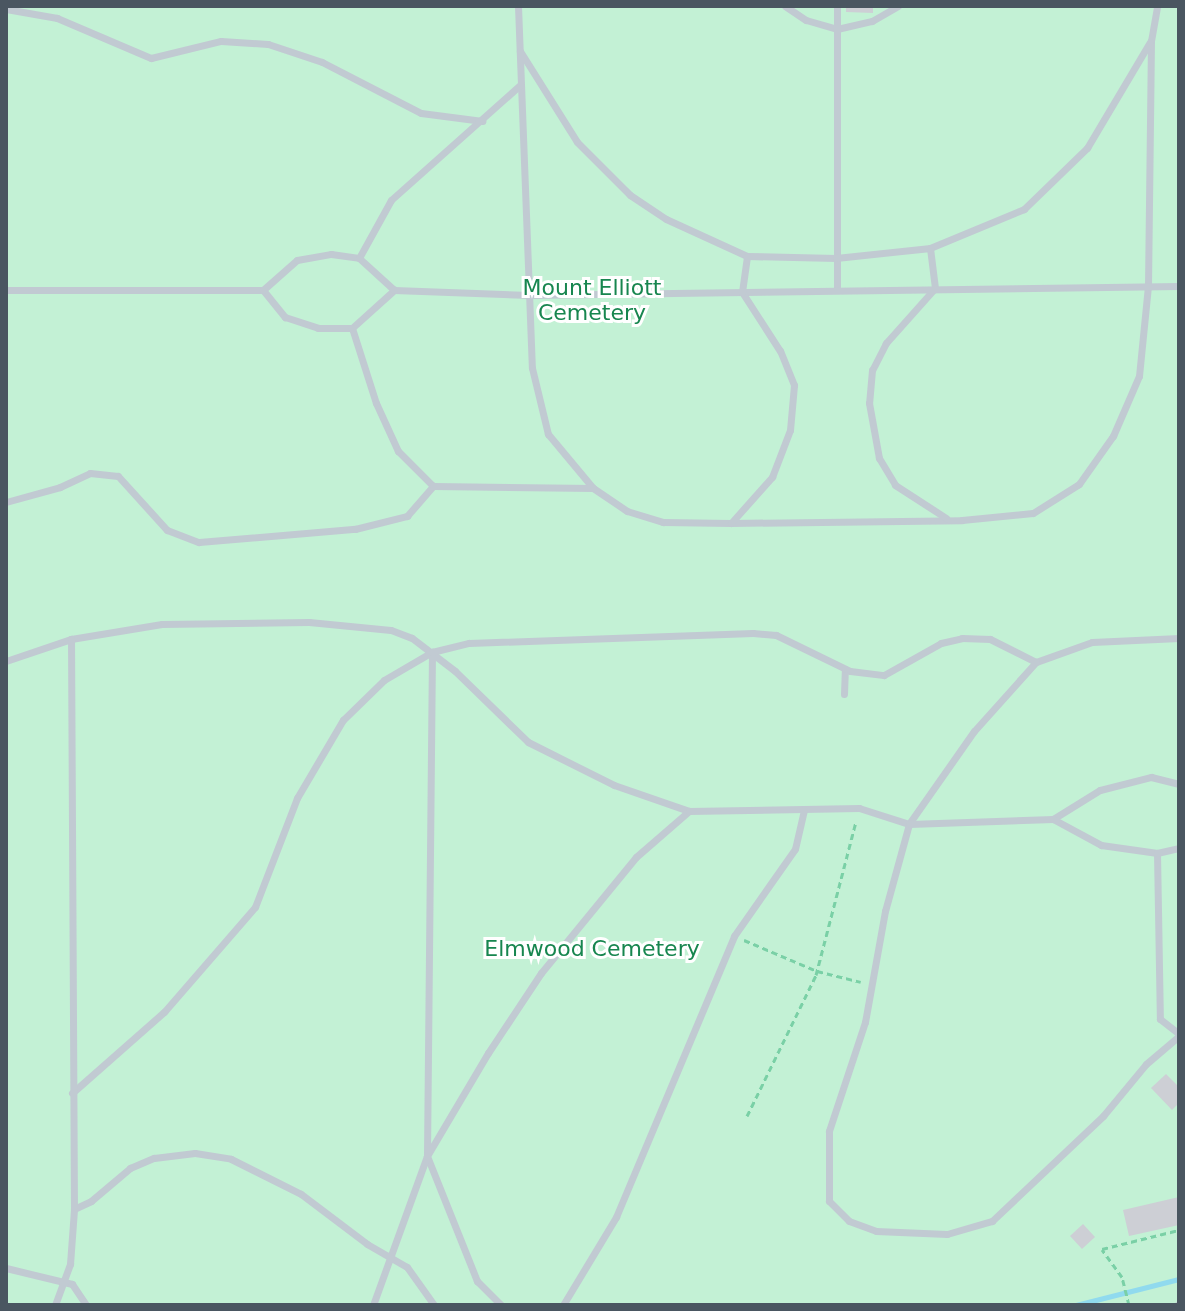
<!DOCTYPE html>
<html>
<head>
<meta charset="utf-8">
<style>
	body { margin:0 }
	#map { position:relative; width:1185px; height:1311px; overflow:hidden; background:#f5f3f3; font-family:"DejaVu Sans",sans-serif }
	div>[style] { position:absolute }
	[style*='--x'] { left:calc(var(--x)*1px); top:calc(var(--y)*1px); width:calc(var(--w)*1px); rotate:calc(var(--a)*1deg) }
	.green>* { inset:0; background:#c3f1d5 }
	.stream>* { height:5px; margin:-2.5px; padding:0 2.5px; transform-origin:2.5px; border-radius:2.5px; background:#90daee }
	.building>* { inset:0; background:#cdcfd5 }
	.path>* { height:3px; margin-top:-1.5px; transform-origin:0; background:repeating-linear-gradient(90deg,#7ad0a6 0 6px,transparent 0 10px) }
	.service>* { height:7px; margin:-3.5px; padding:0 3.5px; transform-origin:3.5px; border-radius:3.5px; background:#c1cad2 }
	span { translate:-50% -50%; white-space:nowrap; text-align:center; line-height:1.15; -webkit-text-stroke:6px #fff; paint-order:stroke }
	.park-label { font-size:22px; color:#17864f }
	.frame { position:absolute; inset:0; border:8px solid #4a5661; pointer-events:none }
</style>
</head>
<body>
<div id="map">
	<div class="green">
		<div style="clip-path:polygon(6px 6px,1179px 6px,1179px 1305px,6px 1305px)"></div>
	</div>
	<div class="stream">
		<div style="--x:1076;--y:1305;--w:106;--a:-14.2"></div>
	</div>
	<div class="building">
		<div style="clip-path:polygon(846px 6px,873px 6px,873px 13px,846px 12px)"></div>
		<div style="clip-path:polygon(1166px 1074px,1179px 1087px,1179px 1103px,1172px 1110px,1151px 1088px)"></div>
		<div style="clip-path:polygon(1179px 1197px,1179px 1225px,1129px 1236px,1123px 1210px)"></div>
		<div style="clip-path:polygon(1083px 1224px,1095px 1237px,1082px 1249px,1070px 1236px)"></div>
	</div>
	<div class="path">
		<div style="--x:744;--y:940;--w:79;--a:23"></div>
		<div style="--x:817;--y:971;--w:45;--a:14"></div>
		<div style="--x:747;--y:1116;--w:157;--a:-63.9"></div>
		<div style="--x:816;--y:975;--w:159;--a:-75.4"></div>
		<div style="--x:1129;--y:1305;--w:29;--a:-104"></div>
		<div style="--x:1122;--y:1277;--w:34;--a:-126"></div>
		<div style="--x:1102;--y:1249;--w:79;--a:-13.9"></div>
	</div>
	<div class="service">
		<div style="--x:518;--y:6;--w:362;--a:87.8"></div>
		<div style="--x:532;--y:368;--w:68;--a:76.4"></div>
		<div style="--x:548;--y:434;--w:70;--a:50.2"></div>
		<div style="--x:593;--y:488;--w:41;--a:34.1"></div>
		<div style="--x:627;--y:511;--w:38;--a:17"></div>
		<div style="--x:663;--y:522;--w:68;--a:0.8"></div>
		<div style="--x:731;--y:523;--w:231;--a:-0.7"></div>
		<div style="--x:962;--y:520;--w:71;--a:-5.6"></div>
		<div style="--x:1033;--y:513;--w:54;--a:-32.2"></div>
		<div style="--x:1079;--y:484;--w:59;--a:-54.7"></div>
		<div style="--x:1113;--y:436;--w:65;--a:-66.6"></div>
		<div style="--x:1139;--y:376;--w:90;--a:-84.3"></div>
		<div style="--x:1148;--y:286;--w:245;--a:-89.3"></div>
		<div style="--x:1151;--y:41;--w:36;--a:-80"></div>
		<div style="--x:785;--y:6;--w:25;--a:34"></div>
		<div style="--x:806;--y:20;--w:32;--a:16"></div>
		<div style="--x:837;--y:29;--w:36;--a:-13"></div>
		<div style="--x:872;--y:21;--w:30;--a:-30"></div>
		<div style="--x:837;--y:6;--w:283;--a:90"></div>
		<div style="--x:6;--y:9;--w:52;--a:10"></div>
		<div style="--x:57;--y:18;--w:102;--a:23.1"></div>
		<div style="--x:151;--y:58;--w:72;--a:-13.7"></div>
		<div style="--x:221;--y:41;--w:47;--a:3.7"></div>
		<div style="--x:268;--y:44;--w:57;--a:18.4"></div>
		<div style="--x:322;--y:62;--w:111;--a:27.3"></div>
		<div style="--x:421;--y:113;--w:62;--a:7.5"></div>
		<div style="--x:520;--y:51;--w:107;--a:57.9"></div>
		<div style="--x:577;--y:142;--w:75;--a:45"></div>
		<div style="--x:630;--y:195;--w:43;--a:33.7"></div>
		<div style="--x:666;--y:219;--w:89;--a:24.6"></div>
		<div style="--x:747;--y:256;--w:89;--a:1.3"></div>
		<div style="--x:836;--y:258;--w:95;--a:-6.1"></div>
		<div style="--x:930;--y:248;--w:102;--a:-22.5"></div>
		<div style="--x:1024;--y:209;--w:88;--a:-44.1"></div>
		<div style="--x:1087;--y:148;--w:123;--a:-59.3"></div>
		<div style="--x:930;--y:248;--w:40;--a:82.9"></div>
		<div style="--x:935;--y:288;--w:74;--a:131.7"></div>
		<div style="--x:886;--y:343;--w:30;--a:117"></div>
		<div style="--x:872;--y:370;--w:33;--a:95"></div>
		<div style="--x:869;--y:403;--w:56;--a:79.7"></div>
		<div style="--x:879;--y:458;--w:31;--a:59"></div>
		<div style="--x:895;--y:485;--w:61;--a:32.9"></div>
		<div style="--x:359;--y:258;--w:66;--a:-61.1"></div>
		<div style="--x:391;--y:200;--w:173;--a:-41.7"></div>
		<div style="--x:6;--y:290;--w:257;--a:0"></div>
		<div style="--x:263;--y:290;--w:35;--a:51"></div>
		<div style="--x:285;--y:317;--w:35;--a:18"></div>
		<div style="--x:318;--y:328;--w:34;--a:0"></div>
		<div style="--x:352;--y:328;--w:57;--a:-42.1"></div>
		<div style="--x:394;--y:290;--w:135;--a:2.1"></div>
		<div style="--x:529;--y:295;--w:650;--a:-0.79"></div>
		<div style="--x:263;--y:290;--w:45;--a:-41.4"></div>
		<div style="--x:297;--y:260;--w:35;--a:-10"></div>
		<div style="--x:331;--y:254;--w:28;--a:8"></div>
		<div style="--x:359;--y:258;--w:47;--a:42.4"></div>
		<div style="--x:352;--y:328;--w:79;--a:72.3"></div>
		<div style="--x:376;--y:403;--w:53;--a:65.4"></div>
		<div style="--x:398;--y:451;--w:49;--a:45"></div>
		<div style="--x:6;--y:502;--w:56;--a:-15.5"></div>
		<div style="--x:60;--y:487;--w:33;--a:-25"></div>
		<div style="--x:90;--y:473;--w:28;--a:6"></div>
		<div style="--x:118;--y:476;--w:73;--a:47.8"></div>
		<div style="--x:167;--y:530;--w:34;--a:21"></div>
		<div style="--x:199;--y:542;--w:157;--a:-4.8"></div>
		<div style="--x:355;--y:529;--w:54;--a:-14"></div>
		<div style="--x:407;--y:516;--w:40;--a:-49"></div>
		<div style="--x:433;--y:486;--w:160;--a:0.7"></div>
		<div style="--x:731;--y:523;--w:62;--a:-48.3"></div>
		<div style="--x:772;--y:477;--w:50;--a:-69"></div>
		<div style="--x:790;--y:430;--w:45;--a:-84.9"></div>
		<div style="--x:794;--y:385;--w:37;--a:-112"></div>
		<div style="--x:780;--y:351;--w:70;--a:-122.8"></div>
		<div style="--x:742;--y:292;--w:36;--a:-82"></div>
		<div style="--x:1179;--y:638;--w:87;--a:177.4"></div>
		<div style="--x:1092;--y:642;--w:59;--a:160.3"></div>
		<div style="--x:1036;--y:662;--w:93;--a:131.9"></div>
		<div style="--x:974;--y:731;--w:113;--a:125"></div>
		<div style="--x:909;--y:824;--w:90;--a:105.4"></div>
		<div style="--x:885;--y:911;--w:113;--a:100.2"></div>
		<div style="--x:865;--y:1022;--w:115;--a:108.3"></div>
		<div style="--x:829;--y:1131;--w:70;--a:90"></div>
		<div style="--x:829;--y:1201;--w:28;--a:45"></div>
		<div style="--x:849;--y:1221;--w:29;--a:20"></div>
		<div style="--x:876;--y:1231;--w:71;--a:2.4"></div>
		<div style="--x:947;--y:1234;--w:47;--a:-16.1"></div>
		<div style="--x:992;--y:1221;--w:153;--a:-43.4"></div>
		<div style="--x:1103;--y:1116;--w:67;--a:-50.4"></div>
		<div style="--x:1146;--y:1064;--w:43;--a:-40.3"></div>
		<div style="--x:432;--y:652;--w:504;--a:90.57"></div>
		<div style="--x:427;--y:1156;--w:135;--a:68.2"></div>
		<div style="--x:477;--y:1281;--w:34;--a:45"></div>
		<div style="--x:6;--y:661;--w:69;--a:-18.7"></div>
		<div style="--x:71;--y:639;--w:92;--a:-9.4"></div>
		<div style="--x:162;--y:624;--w:147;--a:-0.8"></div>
		<div style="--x:309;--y:622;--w:82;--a:5.6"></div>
		<div style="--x:391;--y:630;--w:22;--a:21"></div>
		<div style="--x:412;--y:638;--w:54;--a:37.5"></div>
		<div style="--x:455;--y:671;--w:102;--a:44.2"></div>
		<div style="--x:528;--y:742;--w:96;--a:26.6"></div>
		<div style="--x:614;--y:785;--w:79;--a:19.1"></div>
		<div style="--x:844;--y:694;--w:25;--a:-88"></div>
		<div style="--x:1053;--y:819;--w:55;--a:-31.7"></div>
		<div style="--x:1100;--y:790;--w:53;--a:-14.3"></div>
		<div style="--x:1151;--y:777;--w:29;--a:14"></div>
		<div style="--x:1157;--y:853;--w:166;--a:89"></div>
		<div style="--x:1160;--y:1019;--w:24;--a:38"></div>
		<div style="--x:72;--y:1093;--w:123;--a:-41.4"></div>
		<div style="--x:164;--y:1012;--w:139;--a:-49.1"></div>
		<div style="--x:255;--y:907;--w:117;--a:-68.9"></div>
		<div style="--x:297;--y:798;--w:91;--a:-59.5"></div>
		<div style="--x:343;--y:720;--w:57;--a:-44.3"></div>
		<div style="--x:384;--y:680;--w:56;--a:-30.3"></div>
		<div style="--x:432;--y:652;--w:38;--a:-14"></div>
		<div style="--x:469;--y:643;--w:284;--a:-2"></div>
		<div style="--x:753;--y:633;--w:23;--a:5"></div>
		<div style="--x:776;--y:635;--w:82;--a:25.9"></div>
		<div style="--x:850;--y:671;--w:34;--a:7"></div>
		<div style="--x:884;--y:675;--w:65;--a:-29.3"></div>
		<div style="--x:941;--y:643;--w:22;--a:-13"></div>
		<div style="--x:962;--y:638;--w:28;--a:2"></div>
		<div style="--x:990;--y:639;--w:51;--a:26.6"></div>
		<div style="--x:74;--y:1209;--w:19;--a:-25"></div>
		<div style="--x:91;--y:1201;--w:51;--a:-40.2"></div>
		<div style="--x:130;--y:1168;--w:26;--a:-23"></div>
		<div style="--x:154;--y:1158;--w:41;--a:-7"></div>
		<div style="--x:195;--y:1153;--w:36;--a:9"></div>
		<div style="--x:231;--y:1159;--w:78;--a:26.6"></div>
		<div style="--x:301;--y:1194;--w:83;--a:37.1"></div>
		<div style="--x:367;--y:1244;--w:46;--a:29.9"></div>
		<div style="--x:407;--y:1267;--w:47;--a:54.6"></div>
		<div style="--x:6;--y:1268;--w:68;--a:13.6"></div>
		<div style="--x:72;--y:1284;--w:25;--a:56"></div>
		<div style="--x:55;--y:1305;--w:44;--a:-69.9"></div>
		<div style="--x:70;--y:1264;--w:55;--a:-85.8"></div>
		<div style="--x:74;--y:1209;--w:570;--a:-90.3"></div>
		<div style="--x:373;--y:1305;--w:158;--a:-70.1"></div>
		<div style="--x:427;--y:1156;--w:120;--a:-59.4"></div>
		<div style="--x:488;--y:1053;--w:96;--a:-56.5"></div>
		<div style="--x:541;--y:973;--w:150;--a:-50.7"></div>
		<div style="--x:636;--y:857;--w:70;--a:-41"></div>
		<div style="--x:689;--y:811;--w:170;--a:-1"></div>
		<div style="--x:859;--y:808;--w:52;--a:17.7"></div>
		<div style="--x:909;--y:824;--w:144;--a:-2"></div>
		<div style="--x:1053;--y:819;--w:55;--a:28.4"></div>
		<div style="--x:1101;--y:845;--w:57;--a:8.1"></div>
		<div style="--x:1157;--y:853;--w:23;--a:-13"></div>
		<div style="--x:563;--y:1305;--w:103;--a:-58.9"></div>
		<div style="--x:616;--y:1217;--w:305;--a:-67.2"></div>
		<div style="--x:734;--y:936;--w:106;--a:-55"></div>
		<div style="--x:795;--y:849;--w:40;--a:-77"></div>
		<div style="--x:1177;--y:1305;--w:2;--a:-27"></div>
	</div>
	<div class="park-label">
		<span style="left:592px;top:300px">Mount Elliott<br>Cemetery</span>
		<span style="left:592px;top:949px">Elmwood Cemetery</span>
	</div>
	<div class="frame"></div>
</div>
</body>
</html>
